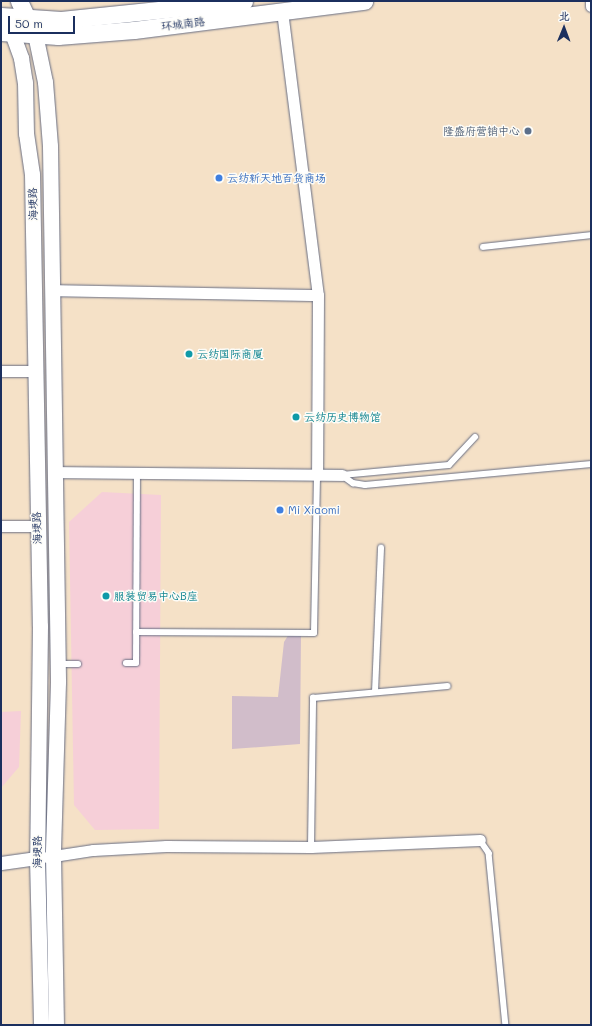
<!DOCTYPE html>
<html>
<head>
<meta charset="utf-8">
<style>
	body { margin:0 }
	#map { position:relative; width:592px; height:1026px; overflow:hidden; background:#f5e1c7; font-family:Mali,"LXGW WenKai TC",sans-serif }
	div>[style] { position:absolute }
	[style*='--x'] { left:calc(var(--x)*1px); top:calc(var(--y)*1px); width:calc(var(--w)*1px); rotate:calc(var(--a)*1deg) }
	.built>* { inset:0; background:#f6cfd8 }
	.industrial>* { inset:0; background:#d1bdca }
	.roads { filter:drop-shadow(0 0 1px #676d83) drop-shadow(0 0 1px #676d83) }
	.service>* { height:5.5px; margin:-2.75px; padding:0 2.75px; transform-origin:2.75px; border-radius:2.75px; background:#fff }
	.minor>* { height:11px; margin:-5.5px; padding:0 5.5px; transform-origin:5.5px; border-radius:5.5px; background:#fff }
	.tertiary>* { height:13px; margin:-6.5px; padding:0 6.5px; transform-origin:6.5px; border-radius:6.5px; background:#fff }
	.secondary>* { height:15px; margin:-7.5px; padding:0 7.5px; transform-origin:7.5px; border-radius:7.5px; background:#fff }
	.primary>* { height:17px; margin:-8.5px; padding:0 8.5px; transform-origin:8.5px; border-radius:8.5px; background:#fff }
	.dots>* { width:11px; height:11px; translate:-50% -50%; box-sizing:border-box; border:2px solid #fdfcf7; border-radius:50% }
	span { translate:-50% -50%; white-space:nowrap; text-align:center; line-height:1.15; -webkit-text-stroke:3px #fdfcf7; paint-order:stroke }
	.street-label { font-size:11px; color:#1b2f5e }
	.service-label { font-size:11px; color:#4e5e75 }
	.right { translate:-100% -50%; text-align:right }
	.shop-label { font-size:11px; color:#366cbe }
	.left { translate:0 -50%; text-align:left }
	.culture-label { font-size:11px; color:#0d838f }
	.frame { position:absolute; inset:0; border:2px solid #1b2f5e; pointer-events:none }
	.north { position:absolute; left:544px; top:8px; width:40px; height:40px; -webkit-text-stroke:3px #fdfcf7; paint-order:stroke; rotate:1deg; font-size:11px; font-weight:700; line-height:16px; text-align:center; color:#1b2f5e }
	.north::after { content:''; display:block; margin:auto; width:14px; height:18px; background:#1b2f5e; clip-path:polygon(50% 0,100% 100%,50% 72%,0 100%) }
	.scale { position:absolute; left:8px; top:16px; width:67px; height:18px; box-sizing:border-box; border:2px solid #1b2f5e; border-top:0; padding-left:5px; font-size:12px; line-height:14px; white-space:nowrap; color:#1b2f5e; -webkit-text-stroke:3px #fdfcf7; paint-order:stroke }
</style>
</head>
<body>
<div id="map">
	<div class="built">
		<div style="clip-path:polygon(102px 492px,161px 495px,159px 829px,95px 830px,74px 805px,69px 522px)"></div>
		<div style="clip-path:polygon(21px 711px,19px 767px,1px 788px,1px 712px)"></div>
	</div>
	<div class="industrial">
		<div style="clip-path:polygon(289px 634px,301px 635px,300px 744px,232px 749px,232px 696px,278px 697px,284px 642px)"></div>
	</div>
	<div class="roads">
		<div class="service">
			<div style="--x:483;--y:247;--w:109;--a:-6.3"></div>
			<div style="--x:342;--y:475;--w:14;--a:36"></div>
			<div style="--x:353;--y:483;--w:12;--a:9"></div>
			<div style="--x:365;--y:485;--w:227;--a:-5.3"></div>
			<div style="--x:342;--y:475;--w:107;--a:-5.3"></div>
			<div style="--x:449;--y:465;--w:38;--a:-47"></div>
			<div style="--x:136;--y:632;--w:178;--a:0.3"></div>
			<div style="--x:314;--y:633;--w:158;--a:-88.9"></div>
			<div style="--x:126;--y:663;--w:10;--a:0"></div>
			<div style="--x:136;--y:663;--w:191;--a:-89.7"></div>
			<div style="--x:58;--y:664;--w:20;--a:0"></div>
			<div style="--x:375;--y:692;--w:144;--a:-87.6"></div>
			<div style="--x:480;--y:840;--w:16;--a:55"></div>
			<div style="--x:489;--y:853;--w:173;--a:84.4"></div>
			<div style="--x:311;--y:847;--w:149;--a:-89.2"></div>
			<div style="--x:313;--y:698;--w:135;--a:-5.1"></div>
		</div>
		<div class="minor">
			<div style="--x:591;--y:1;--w:5;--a:90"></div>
			<div style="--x:282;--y:11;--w:286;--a:82.8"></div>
			<div style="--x:318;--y:295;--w:180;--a:90.3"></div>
			<div style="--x:51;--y:290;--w:267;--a:1.1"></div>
			<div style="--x:1;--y:371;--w:34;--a:0"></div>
			<div style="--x:54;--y:472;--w:288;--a:0.6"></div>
			<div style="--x:1;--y:526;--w:36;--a:0"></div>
			<div style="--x:47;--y:857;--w:47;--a:-8.7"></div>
			<div style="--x:93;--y:850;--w:73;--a:-3.1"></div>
			<div style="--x:166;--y:846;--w:145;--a:0.4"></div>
			<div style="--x:311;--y:847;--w:169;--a:-2.4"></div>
		</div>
		<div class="tertiary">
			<div style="--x:1;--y:863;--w:36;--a:-8"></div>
		</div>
		<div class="secondary">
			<div style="--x:12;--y:33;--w:27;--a:70"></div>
			<div style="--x:21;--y:58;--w:24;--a:81"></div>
			<div style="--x:25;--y:82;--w:51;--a:88.9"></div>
			<div style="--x:26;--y:133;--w:41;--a:81.7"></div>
			<div style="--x:32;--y:174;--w:452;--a:89"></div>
			<div style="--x:40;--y:626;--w:232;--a:90.7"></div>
			<div style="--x:37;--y:858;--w:167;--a:88.6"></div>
			<div style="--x:35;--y:34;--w:49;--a:78.2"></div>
			<div style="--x:45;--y:82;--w:64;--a:85.5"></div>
			<div style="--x:50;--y:146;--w:536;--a:89.14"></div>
			<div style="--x:58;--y:682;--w:173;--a:91.7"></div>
			<div style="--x:53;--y:855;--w:170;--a:89"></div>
		</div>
		<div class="primary">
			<div style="--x:19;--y:1;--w:29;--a:65"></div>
			<div style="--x:1;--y:16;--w:60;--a:3.8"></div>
			<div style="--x:61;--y:20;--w:184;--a:-5.9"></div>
			<div style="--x:1;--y:32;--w:57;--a:4"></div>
			<div style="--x:58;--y:36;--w:76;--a:-4.5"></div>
			<div style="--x:134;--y:30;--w:232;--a:-7.2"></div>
		</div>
	</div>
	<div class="dots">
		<div style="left:528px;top:131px;background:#5c6f8a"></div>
		<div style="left:219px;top:178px;background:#3f7fe0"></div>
		<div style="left:189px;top:354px;background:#0f9aa8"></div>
		<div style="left:296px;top:417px;background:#0f9aa8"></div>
		<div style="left:280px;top:510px;background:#3f7fe0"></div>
		<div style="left:106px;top:596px;background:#0f9aa8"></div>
	</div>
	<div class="street-label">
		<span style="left:183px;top:24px;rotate:-7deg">环城南路</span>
		<span style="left:33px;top:204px;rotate:-91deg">海埂路</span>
		<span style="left:37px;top:528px;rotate:-92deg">海埂路</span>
		<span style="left:37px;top:852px;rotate:-90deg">海埂路</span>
	</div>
	<div class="service-label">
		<span class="right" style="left:520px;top:131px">隆盛府营销中心</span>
	</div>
	<div class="shop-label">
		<span class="left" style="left:227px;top:178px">云纺新天地百货商场</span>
		<span class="left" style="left:288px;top:510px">Mi Xiaomi</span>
	</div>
	<div class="culture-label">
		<span class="left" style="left:197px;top:354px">云纺国际商厦</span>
		<span class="left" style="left:304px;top:417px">云纺历史博物馆</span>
		<span class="left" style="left:114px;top:596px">服装贸易中心B座</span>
	</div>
	<div class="frame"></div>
	<div class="north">北</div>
	<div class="scale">50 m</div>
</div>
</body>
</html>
